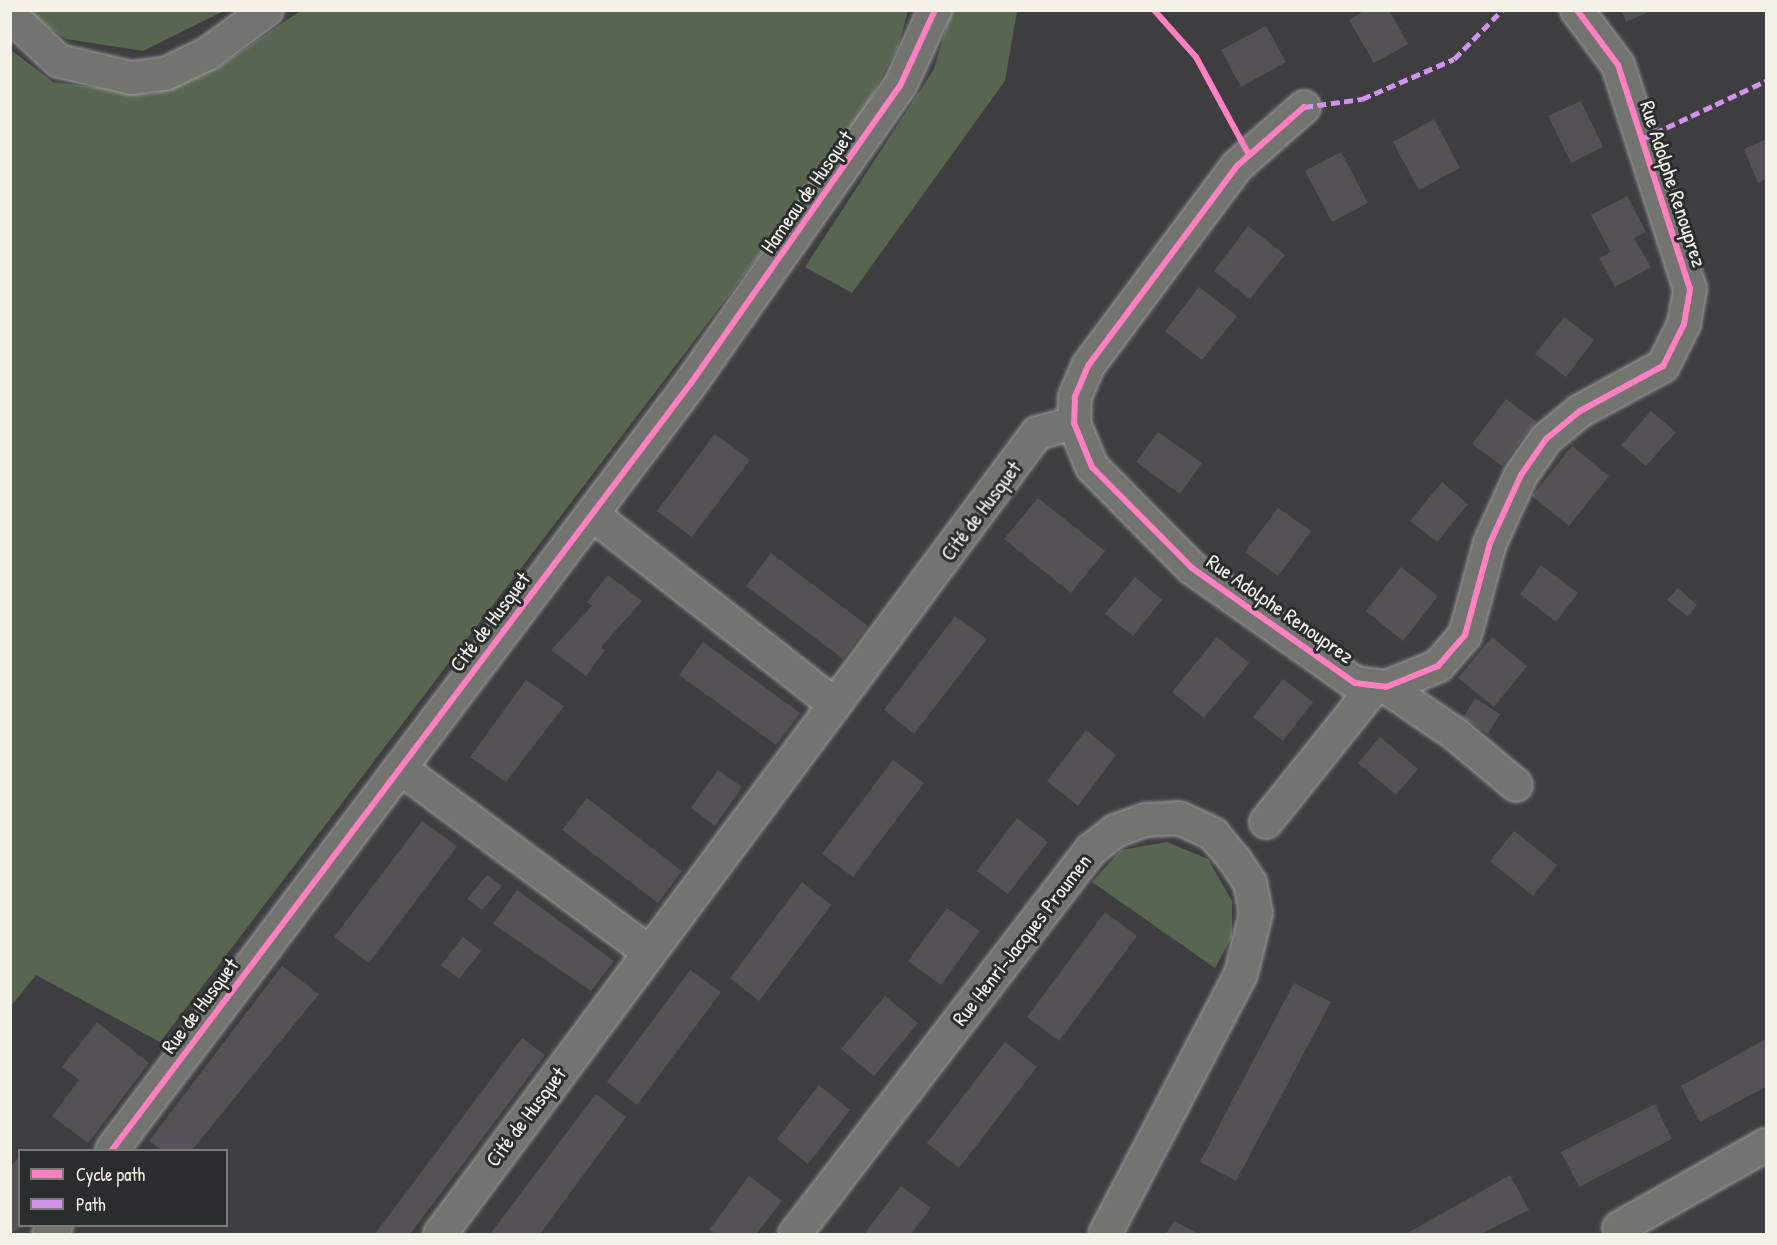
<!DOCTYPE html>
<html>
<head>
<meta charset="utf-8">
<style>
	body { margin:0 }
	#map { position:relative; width:1777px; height:1245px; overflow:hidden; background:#3e3d40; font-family:"Patrick Hand",sans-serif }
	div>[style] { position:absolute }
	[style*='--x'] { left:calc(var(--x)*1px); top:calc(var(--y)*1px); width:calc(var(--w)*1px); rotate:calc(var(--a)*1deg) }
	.green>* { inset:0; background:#586550 }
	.building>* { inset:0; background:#555257 }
	.roads { filter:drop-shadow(0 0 2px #a09f9f) drop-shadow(0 0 2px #a09f9f) }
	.street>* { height:32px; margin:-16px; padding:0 16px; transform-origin:16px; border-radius:16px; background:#737370 }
	.quiet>* { height:4.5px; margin-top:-2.25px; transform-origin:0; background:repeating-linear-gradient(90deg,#d193ec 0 9px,transparent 0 13.5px) }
	.cycleway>* { height:6px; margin:-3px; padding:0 3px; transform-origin:3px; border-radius:3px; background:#ff80c0 }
	span { translate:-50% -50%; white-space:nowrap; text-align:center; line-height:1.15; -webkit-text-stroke:6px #2a2d2e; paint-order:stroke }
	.street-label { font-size:21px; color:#f4f1e8 }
	.frame { position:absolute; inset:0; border:12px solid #f4f1e8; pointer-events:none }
	.legend { position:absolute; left:18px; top:1149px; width:210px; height:78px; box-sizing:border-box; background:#2a2d2e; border:2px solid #7b7b78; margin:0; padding:8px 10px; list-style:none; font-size:18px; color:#f4f1e8 }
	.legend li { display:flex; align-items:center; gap:12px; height:30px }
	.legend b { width:30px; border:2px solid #7b7b78 }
</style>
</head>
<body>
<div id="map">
	<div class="green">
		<div style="clip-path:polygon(24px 11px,224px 11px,143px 51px,66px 39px)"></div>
		<div style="clip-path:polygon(300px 11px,908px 11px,898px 47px,851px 135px,160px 1042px,36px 975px,11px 1006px,11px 50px,53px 82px,152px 94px,217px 68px)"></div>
		<div style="clip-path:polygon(951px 11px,1017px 11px,1005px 81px,852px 293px,805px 267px,934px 69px)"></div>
		<div style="clip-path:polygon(1167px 842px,1208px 859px,1232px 901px,1232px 937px,1215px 968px,1092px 882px,1121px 850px)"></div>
	</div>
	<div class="building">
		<div style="clip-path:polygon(1365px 10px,1389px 10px,1408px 44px,1374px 63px,1349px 20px)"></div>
		<div style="clip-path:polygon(1621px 10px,1653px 10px,1626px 22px)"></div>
		<div style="clip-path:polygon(1266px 26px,1286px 62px,1241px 87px,1221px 50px)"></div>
		<div style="clip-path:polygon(1581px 101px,1603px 147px,1571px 163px,1548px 116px)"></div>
		<div style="clip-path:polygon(1434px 119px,1460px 168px,1419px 190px,1393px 142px)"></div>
		<div style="clip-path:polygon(1766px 139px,1766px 179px,1758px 183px,1744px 149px)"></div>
		<div style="clip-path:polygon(1341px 152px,1368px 203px,1332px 222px,1305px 171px)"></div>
		<div style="clip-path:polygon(1627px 196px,1646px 232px,1634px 238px,1651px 267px,1615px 287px,1599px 258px,1616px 249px,1610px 251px,1591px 215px)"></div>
		<div style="clip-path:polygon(1248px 226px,1285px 255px,1250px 299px,1214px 271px)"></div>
		<div style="clip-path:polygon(1199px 287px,1237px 316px,1202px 360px,1165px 331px)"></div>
		<div style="clip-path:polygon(1564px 317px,1594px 340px,1566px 377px,1535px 354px)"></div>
		<div style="clip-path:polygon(1506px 399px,1536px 421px,1502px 466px,1472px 444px)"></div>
		<div style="clip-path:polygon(1651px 411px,1676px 432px,1646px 466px,1621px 445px)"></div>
		<div style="clip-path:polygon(1158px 432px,1202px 463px,1180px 494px,1136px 462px)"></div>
		<div style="clip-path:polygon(715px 434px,750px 460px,692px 537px,657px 511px)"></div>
		<div style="clip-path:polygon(1572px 446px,1609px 476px,1569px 526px,1532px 496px)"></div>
		<div style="clip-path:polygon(1442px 482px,1468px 504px,1437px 542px,1410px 521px)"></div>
		<div style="clip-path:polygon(1038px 498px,1105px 551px,1071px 593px,1004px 539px)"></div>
		<div style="clip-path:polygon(1278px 508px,1311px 531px,1278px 576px,1245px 552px)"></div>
		<div style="clip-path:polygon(771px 553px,868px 626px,843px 659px,746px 586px)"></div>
		<div style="clip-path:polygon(1541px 565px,1578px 593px,1556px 622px,1520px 594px)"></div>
		<div style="clip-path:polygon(1401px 567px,1438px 596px,1403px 641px,1366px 611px)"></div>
		<div style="clip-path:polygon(608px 575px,642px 601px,601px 647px,605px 650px,586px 676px,551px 650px,592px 606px,587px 602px)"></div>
		<div style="clip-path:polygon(1135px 577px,1162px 600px,1133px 636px,1105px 614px)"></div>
		<div style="clip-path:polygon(1678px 588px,1697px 605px,1688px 617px,1667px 600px)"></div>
		<div style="clip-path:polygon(955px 616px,987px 639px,914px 734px,884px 710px)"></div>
		<div style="clip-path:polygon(1217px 637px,1249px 663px,1204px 718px,1172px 692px)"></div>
		<div style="clip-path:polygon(1492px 637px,1527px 666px,1494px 707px,1458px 678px)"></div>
		<div style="clip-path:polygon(703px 642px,800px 713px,776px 745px,679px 675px)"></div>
		<div style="clip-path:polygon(1283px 679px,1313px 702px,1283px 741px,1253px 717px)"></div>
		<div style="clip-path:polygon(526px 680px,564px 706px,506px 782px,470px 757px)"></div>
		<div style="clip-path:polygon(1475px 698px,1500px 714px,1488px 734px,1463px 718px)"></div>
		<div style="clip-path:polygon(1086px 730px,1116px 755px,1078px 806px,1047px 781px)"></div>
		<div style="clip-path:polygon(1380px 737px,1418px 769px,1396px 795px,1358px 763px)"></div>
		<div style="clip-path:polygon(893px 760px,924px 783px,853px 877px,822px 854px)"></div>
		<div style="clip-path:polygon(718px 770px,742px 787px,715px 826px,691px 808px)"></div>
		<div style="clip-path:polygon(587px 798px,682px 871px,658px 903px,562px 830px)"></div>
		<div style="clip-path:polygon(1017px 818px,1048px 842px,1008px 894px,977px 871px)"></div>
		<div style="clip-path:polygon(422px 821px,457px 846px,369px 963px,334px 937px)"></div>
		<div style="clip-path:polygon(1514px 831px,1557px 865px,1533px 896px,1490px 861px)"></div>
		<div style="clip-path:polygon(487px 875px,502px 886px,482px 910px,467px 899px)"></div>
		<div style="clip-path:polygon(802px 882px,831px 905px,759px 1001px,730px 978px)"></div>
		<div style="clip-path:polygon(517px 890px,614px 961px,591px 991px,493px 924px)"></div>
		<div style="clip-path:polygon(947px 908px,980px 931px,941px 985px,908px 961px)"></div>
		<div style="clip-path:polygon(1105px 912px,1137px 936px,1059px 1041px,1027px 1017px)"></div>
		<div style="clip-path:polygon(463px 937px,481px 951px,459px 979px,441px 965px)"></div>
		<div style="clip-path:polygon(282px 966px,319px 994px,192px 1150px,162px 1150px,149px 1141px)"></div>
		<div style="clip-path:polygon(690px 970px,721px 992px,637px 1105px,607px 1082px)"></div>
		<div style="clip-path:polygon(1294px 983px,1331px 1002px,1236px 1181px,1200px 1162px)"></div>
		<div style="clip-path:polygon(885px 996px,918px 1023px,874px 1076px,841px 1049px)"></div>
		<div style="clip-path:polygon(97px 1022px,149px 1063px,88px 1143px,52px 1116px,79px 1080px,62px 1067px)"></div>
		<div style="clip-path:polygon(522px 1038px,545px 1055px,502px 1112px,410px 1234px,375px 1234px)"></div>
		<div style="clip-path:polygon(1766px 1039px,1766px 1087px,1700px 1122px,1681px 1086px)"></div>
		<div style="clip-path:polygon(1005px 1042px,1037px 1067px,959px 1168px,927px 1143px)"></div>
		<div style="clip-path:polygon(819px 1085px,850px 1110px,808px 1164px,777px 1139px)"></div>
		<div style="clip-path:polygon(596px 1094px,626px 1117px,540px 1234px,490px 1234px)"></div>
		<div style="clip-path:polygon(1655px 1104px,1672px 1139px,1579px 1187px,1561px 1152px)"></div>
		<div style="clip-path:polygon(20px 1156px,20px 1226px,25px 1226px,10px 1234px,10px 1167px)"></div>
		<div style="clip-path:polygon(1510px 1175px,1529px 1210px,1481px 1234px,1406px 1234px)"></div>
		<div style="clip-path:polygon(749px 1176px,782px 1201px,756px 1234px,715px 1234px,709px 1230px)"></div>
		<div style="clip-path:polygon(901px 1186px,931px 1208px,911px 1234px,864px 1234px)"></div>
		<div style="clip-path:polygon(1174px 1221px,1199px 1234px,1166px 1234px)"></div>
	</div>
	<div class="roads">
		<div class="street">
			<div style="--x:10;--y:15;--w:67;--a:43.2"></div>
			<div style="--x:59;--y:61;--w:74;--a:13.3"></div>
			<div style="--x:131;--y:78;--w:34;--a:-7"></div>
			<div style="--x:165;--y:74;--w:47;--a:-25.5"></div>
			<div style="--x:207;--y:54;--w:74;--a:-36.3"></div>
			<div style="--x:1304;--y:107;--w:89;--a:138.6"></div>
			<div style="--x:1237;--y:166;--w:249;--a:126.7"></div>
			<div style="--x:1088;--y:366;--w:34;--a:113"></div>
			<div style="--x:1075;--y:397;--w:26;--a:92"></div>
			<div style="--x:1074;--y:423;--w:48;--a:67.8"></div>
			<div style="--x:1092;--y:467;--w:142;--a:45.3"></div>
			<div style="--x:1192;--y:568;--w:199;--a:35.2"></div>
			<div style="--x:1355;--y:683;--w:31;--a:7"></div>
			<div style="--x:1386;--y:687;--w:56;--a:-22"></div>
			<div style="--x:1438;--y:666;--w:41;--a:-48.9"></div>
			<div style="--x:1465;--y:635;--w:95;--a:-74.8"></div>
			<div style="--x:1490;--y:543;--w:75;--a:-65.5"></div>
			<div style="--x:1521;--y:475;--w:44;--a:-55.2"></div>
			<div style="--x:1546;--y:439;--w:44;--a:-39.5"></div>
			<div style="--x:1580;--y:411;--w:94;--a:-28.5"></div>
			<div style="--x:1663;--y:366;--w:47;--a:-63.4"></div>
			<div style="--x:1684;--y:324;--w:36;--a:-80"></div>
			<div style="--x:1690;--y:289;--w:235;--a:-107.8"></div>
			<div style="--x:1618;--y:65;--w:69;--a:-126.7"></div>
			<div style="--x:593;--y:515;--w:306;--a:38.1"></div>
			<div style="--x:1386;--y:687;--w:82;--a:34.1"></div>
			<div style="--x:1454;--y:733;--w:81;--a:40"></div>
			<div style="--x:400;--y:768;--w:310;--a:36.5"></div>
			<div style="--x:1266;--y:822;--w:174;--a:-51.3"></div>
			<div style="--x:112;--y:1150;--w:961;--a:-52.95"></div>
			<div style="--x:691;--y:383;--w:363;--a:-54.9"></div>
			<div style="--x:900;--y:86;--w:84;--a:-65.3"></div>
			<div style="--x:1619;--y:1228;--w:169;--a:-29.5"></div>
			<div style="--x:49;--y:1234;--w:11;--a:-49"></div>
			<div style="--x:440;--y:1234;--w:999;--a:-53.3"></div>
			<div style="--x:1037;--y:433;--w:38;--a:-15"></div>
			<div style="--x:795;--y:1234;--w:485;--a:-52.4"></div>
			<div style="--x:1091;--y:850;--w:31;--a:-38"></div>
			<div style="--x:1115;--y:831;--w:33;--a:-20"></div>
			<div style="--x:1146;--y:820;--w:33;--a:-3"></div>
			<div style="--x:1179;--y:818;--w:38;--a:25"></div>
			<div style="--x:1213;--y:834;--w:33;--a:50"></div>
			<div style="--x:1234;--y:859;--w:29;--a:56"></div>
			<div style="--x:1250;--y:883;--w:31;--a:79"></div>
			<div style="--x:1256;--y:913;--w:63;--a:103.8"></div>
			<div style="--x:1241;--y:974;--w:293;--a:117.6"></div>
		</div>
	</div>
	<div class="quiet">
		<div style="--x:1304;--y:107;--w:59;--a:-7.9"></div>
		<div style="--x:1362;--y:99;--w:100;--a:-23.5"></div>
		<div style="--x:1454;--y:59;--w:69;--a:-45.6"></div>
		<div style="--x:1642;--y:139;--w:137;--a:-25.1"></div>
	</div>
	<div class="cycleway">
		<div style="--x:1154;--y:10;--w:63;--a:48.2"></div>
		<div style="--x:1196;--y:57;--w:111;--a:61.6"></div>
		<div style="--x:1304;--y:107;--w:89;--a:138.6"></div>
		<div style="--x:1237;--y:166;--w:249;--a:126.7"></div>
		<div style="--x:1088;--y:366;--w:34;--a:113"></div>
		<div style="--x:1075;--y:397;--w:26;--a:92"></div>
		<div style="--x:1074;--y:423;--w:48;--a:67.8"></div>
		<div style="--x:1092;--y:467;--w:142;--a:45.3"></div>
		<div style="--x:1192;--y:568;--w:199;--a:35.2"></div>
		<div style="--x:1355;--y:683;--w:31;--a:7"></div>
		<div style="--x:1386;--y:687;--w:56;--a:-22"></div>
		<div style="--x:1438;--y:666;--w:41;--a:-48.9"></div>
		<div style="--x:1465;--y:635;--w:95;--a:-74.8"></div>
		<div style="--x:1490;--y:543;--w:75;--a:-65.5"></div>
		<div style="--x:1521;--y:475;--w:44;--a:-55.2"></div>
		<div style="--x:1546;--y:439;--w:44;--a:-39.5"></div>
		<div style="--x:1580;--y:411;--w:94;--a:-28.5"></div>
		<div style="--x:1663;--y:366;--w:47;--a:-63.4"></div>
		<div style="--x:1684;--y:324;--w:36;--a:-80"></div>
		<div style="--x:1690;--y:289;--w:235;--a:-107.8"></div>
		<div style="--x:1618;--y:65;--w:69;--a:-126.7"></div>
		<div style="--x:112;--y:1150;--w:961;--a:-52.95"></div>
		<div style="--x:691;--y:383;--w:363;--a:-54.9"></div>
		<div style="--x:900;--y:86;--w:84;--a:-65.3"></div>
	</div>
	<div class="street-label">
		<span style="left:1673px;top:184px;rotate:72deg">Rue Adolphe Renouprez</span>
		<span style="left:807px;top:192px;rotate:-55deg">Hameau de Husquet</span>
		<span style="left:981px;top:511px;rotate:-53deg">Cité de Husquet</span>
		<span style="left:1280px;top:609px;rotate:35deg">Rue Adolphe Renouprez</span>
		<span style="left:490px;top:622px;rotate:-53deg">Cité de Husquet</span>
		<span style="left:1022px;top:940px;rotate:-52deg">Rue Henri-Jacques Proumen</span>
		<span style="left:200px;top:1006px;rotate:-53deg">Rue de Husquet</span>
		<span style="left:526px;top:1117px;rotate:-53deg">Cité de Husquet</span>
	</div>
	<div class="frame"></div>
	<ul class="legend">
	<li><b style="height:8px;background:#ff80c0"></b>Cycle path</li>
	<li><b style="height:8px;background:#d193ec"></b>Path</li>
	</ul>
</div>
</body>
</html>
